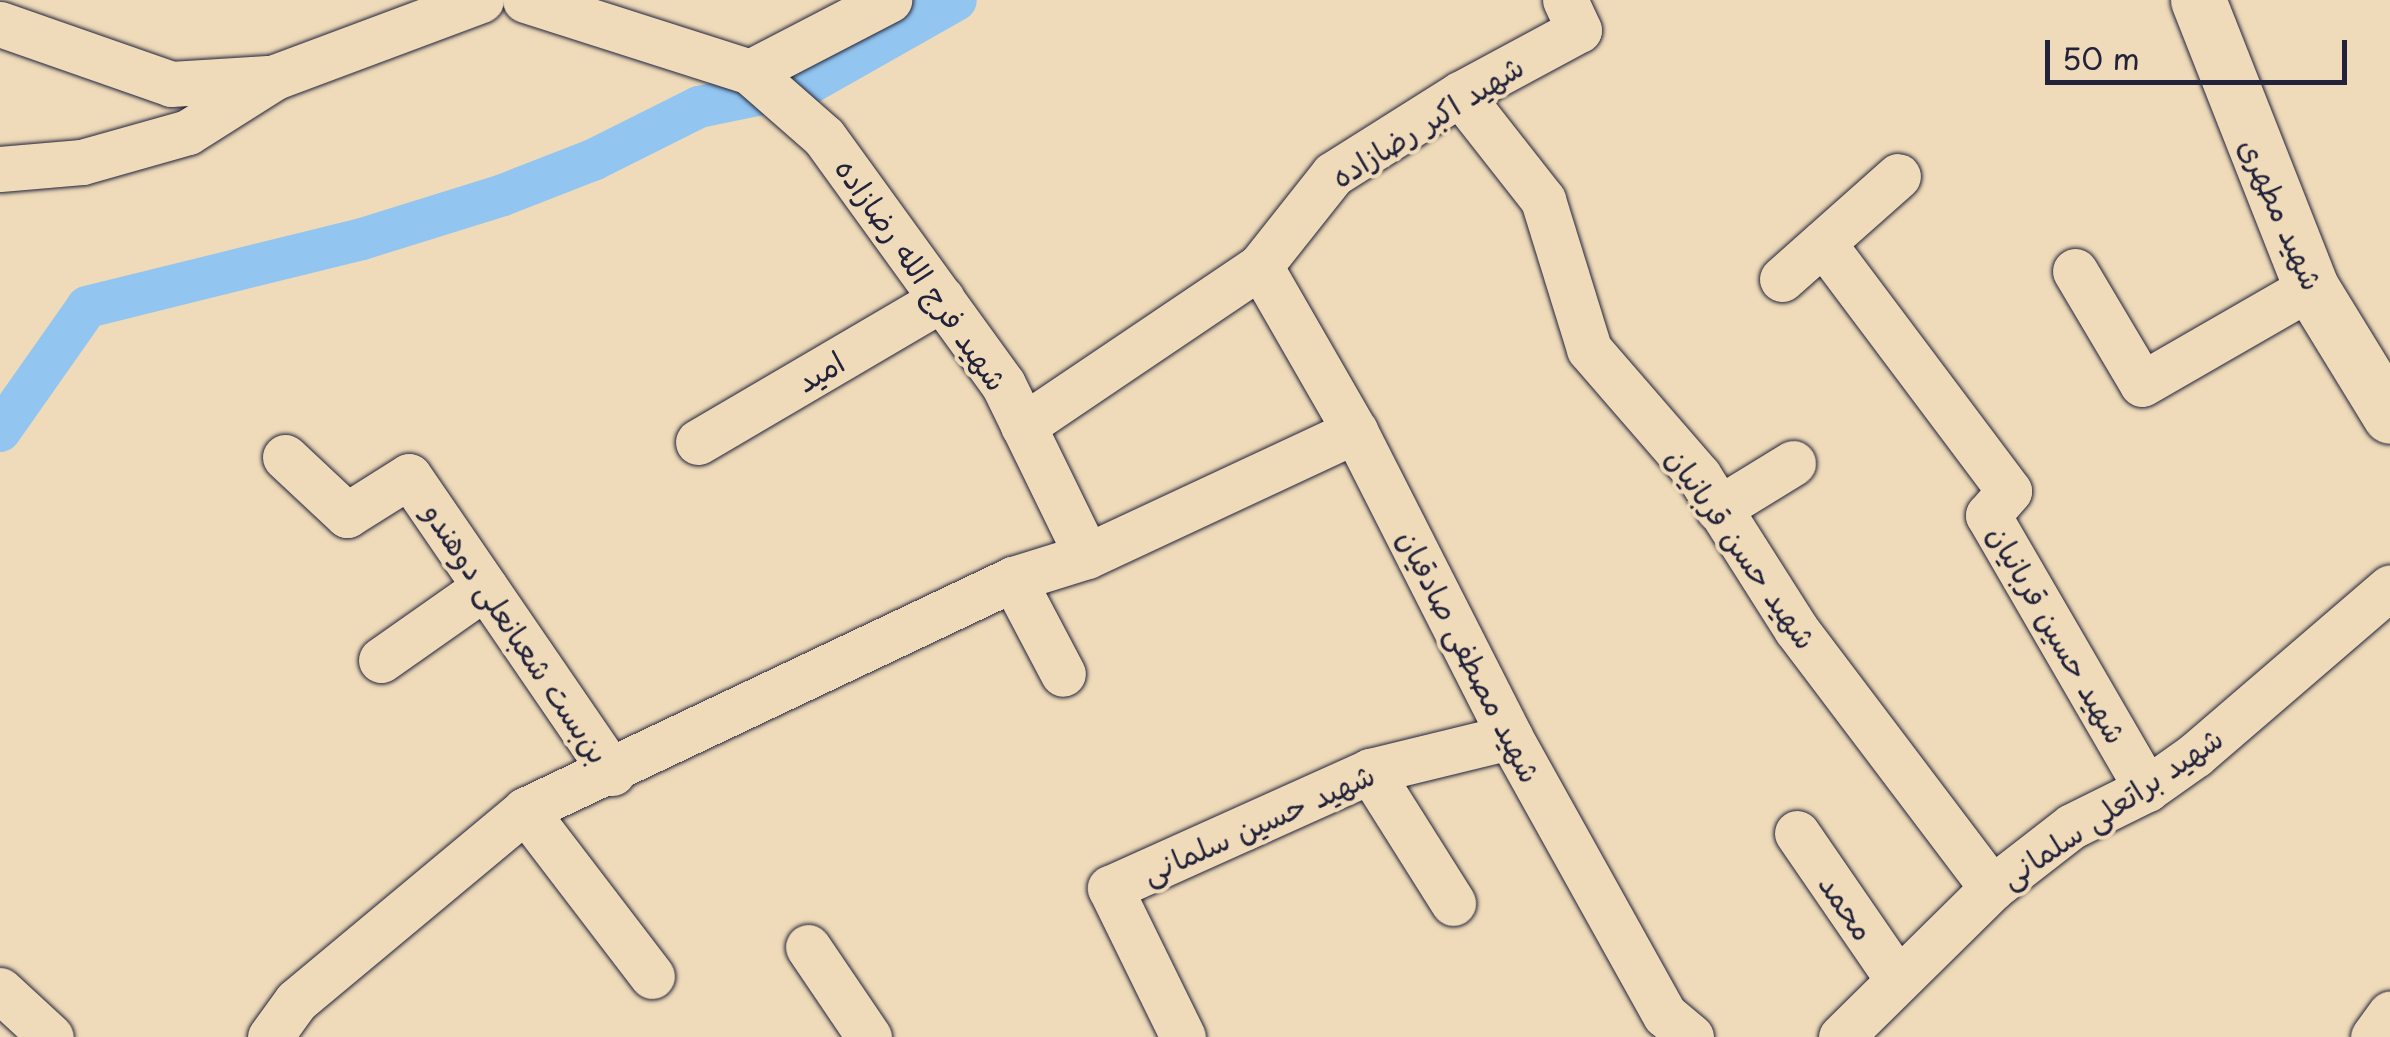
<!DOCTYPE html>
<html>
<head>
<meta charset="utf-8">
<style>
	body { margin:0 }
	#map { position:relative; width:2390px; height:1037px; overflow:hidden; background:#efdbb9; font-family:"Playpen Sans","Playpen Sans Arabic",sans-serif }
	div>[style] { position:absolute }
	[style*='--x'] { left:calc(var(--x)*1px); top:calc(var(--y)*1px); width:calc(var(--w)*1px); rotate:calc(var(--a)*1deg) }
	.canal>* { height:42px; margin:-21px; padding:0 21px; transform-origin:21px; border-radius:21px; background:#92c6f0 }
	.roads { filter:drop-shadow(0 0 2px #22223b) drop-shadow(0 0 2px #22223b) }
	.street>* { height:45px; margin:-22.5px; padding:0 22.5px; transform-origin:22.5px; border-radius:22.5px; background:#efdbb9 }
	.secondary>* { height:55px; margin:-27.5px; padding:0 27.5px; transform-origin:27.5px; border-radius:27.5px; background:#efdbb9 }
	span { translate:-50% -50%; white-space:nowrap; text-align:center; line-height:1.15; -webkit-text-stroke:8px #efdbb9; paint-order:stroke }
	.street-label { font-size:30px; color:#22223b }
	.scale { position:absolute; left:2045px; top:40px; width:302px; height:45px; box-sizing:border-box; border:5px solid #22223b; border-top:0; padding-left:12px; font-size:30px; line-height:35px; white-space:nowrap; color:#22223b; -webkit-text-stroke:8px #efdbb9; paint-order:stroke }
</style>
</head>
<body>
<div id="map">
	<div class="canal">
		<div style="--x:0;--y:431;--w:151;--a:-54.9"></div>
		<div style="--x:87;--y:307;--w:283;--a:-13.9"></div>
		<div style="--x:362;--y:239;--w:148;--a:-17.3"></div>
		<div style="--x:503;--y:195;--w:97;--a:-21.3"></div>
		<div style="--x:593;--y:160;--w:119;--a:-26.6"></div>
		<div style="--x:699;--y:107;--w:109;--a:-11.6"></div>
		<div style="--x:806;--y:85;--w:172;--a:-29.5"></div>
	</div>
	<div class="roads">
		<div class="street">
			<div style="--x:525;--y:0;--w:236;--a:17.7"></div>
			<div style="--x:750;--y:72;--w:98;--a:41.3"></div>
			<div style="--x:824;--y:137;--w:305;--a:54.1"></div>
			<div style="--x:1003;--y:384;--w:191;--a:64"></div>
			<div style="--x:0;--y:24;--w:181;--a:19.3"></div>
			<div style="--x:171;--y:84;--w:97;--a:-3.5"></div>
			<div style="--x:750;--y:72;--w:157;--a:-27.4"></div>
			<div style="--x:1460;--y:94;--w:135;--a:51.9"></div>
			<div style="--x:1543;--y:200;--w:156;--a:72.8"></div>
			<div style="--x:1589;--y:349;--w:168;--a:49.1"></div>
			<div style="--x:1699;--y:476;--w:181;--a:57.6"></div>
			<div style="--x:1796;--y:629;--w:325;--a:52.9"></div>
			<div style="--x:0;--y:169;--w:82;--a:-4.9"></div>
			<div style="--x:82;--y:162;--w:110;--a:-15.8"></div>
			<div style="--x:188;--y:132;--w:103;--a:-32.3"></div>
			<div style="--x:275;--y:77;--w:220;--a:-20.5"></div>
			<div style="--x:1823;--y:243;--w:310;--a:53.1"></div>
			<div style="--x:2009;--y:491;--w:32;--a:131"></div>
			<div style="--x:1988;--y:515;--w:317;--a:59.9"></div>
			<div style="--x:1260;--y:266;--w:190;--a:60.1"></div>
			<div style="--x:1355;--y:431;--w:343;--a:63.1"></div>
			<div style="--x:1510;--y:737;--w:318;--a:60.9"></div>
			<div style="--x:1665;--y:1015;--w:34;--a:40"></div>
			<div style="--x:2075;--y:271;--w:131;--a:59.3"></div>
			<div style="--x:2142;--y:384;--w:195;--a:-29.9"></div>
			<div style="--x:1782;--y:279;--w:155;--a:-41.6"></div>
			<div style="--x:1023;--y:426;--w:286;--a:-34"></div>
			<div style="--x:1260;--y:266;--w:117;--a:-51.6"></div>
			<div style="--x:1333;--y:174;--w:150;--a:-32.2"></div>
			<div style="--x:1460;--y:94;--w:135;--a:-28.3"></div>
			<div style="--x:1579;--y:30;--w:33;--a:-115"></div>
			<div style="--x:698;--y:442;--w:283;--a:-30.4"></div>
			<div style="--x:285;--y:457;--w:85;--a:43.1"></div>
			<div style="--x:347;--y:515;--w:73;--a:-32.2"></div>
			<div style="--x:409;--y:476;--w:360;--a:55.6"></div>
			<div style="--x:1718;--y:509;--w:88;--a:-31.5"></div>
			<div style="--x:1013;--y:579;--w:107;--a:62.2"></div>
			<div style="--x:381;--y:660;--w:127;--a:-35.1"></div>
			<div style="--x:1370;--y:771;--w:156;--a:57.8"></div>
			<div style="--x:525;--y:810;--w:209;--a:52.6"></div>
			<div style="--x:1797;--y:833;--w:178;--a:55.5"></div>
			<div style="--x:808;--y:947;--w:109;--a:55.9"></div>
			<div style="--x:0;--y:990;--w:69;--a:42.7"></div>
			<div style="--x:270;--y:1037;--w:44;--a:-54.2"></div>
			<div style="--x:296;--y:1001;--w:298;--a:-39.8"></div>
			<div style="--x:525;--y:810;--w:540;--a:-25.33"></div>
			<div style="--x:1013;--y:579;--w:77;--a:-17.3"></div>
			<div style="--x:1087;--y:556;--w:296;--a:-25"></div>
			<div style="--x:1183;--y:1037;--w:166;--a:-116.1"></div>
			<div style="--x:1110;--y:888;--w:285;--a:-24.2"></div>
			<div style="--x:1370;--y:771;--w:144;--a:-13.7"></div>
			<div style="--x:1841;--y:1037;--w:212;--a:-44.6"></div>
			<div style="--x:1992;--y:888;--w:101;--a:-37.8"></div>
			<div style="--x:2072;--y:826;--w:84;--a:-26.3"></div>
			<div style="--x:2147;--y:789;--w:59;--a:-35.3"></div>
			<div style="--x:2195;--y:755;--w:257;--a:-40.7"></div>
			<div style="--x:2373;--y:1037;--w:29;--a:-54"></div>
		</div>
		<div class="secondary">
			<div style="--x:2198;--y:0;--w:308;--a:68.5"></div>
			<div style="--x:2311;--y:287;--w:151;--a:58.5"></div>
		</div>
	</div>
	<div class="street-label">
		<span style="left:1427px;top:121px;rotate:-32deg">شهید اکبر رضازاده</span>
		<span style="left:2282px;top:214px;rotate:66deg">شهید مطهری</span>
		<span style="left:922px;top:274px;rotate:55deg">شهید فرج الله رضازاده</span>
		<span style="left:820px;top:371px;rotate:-30deg">امید</span>
		<span style="left:1742px;top:548px;rotate:55deg">شهید حسن قربانیان</span>
		<span style="left:517px;top:633px;rotate:56deg">بن‌بست شعبانعلی دوهندو</span>
		<span style="left:2058px;top:634px;rotate:60deg">شهید حسین قربانیان</span>
		<span style="left:1470px;top:656px;rotate:63deg">شهید مصطفی صادقیان</span>
		<span style="left:2111px;top:807px;rotate:-34deg">شهید براتعلی سلمانی</span>
		<span style="left:1258px;top:823px;rotate:-24deg">شهید حسین سلمانی</span>
		<span style="left:1847px;top:907px;rotate:56deg">محمد</span>
	</div>
	<div class="scale">50 m</div>
</div>
</body>
</html>
